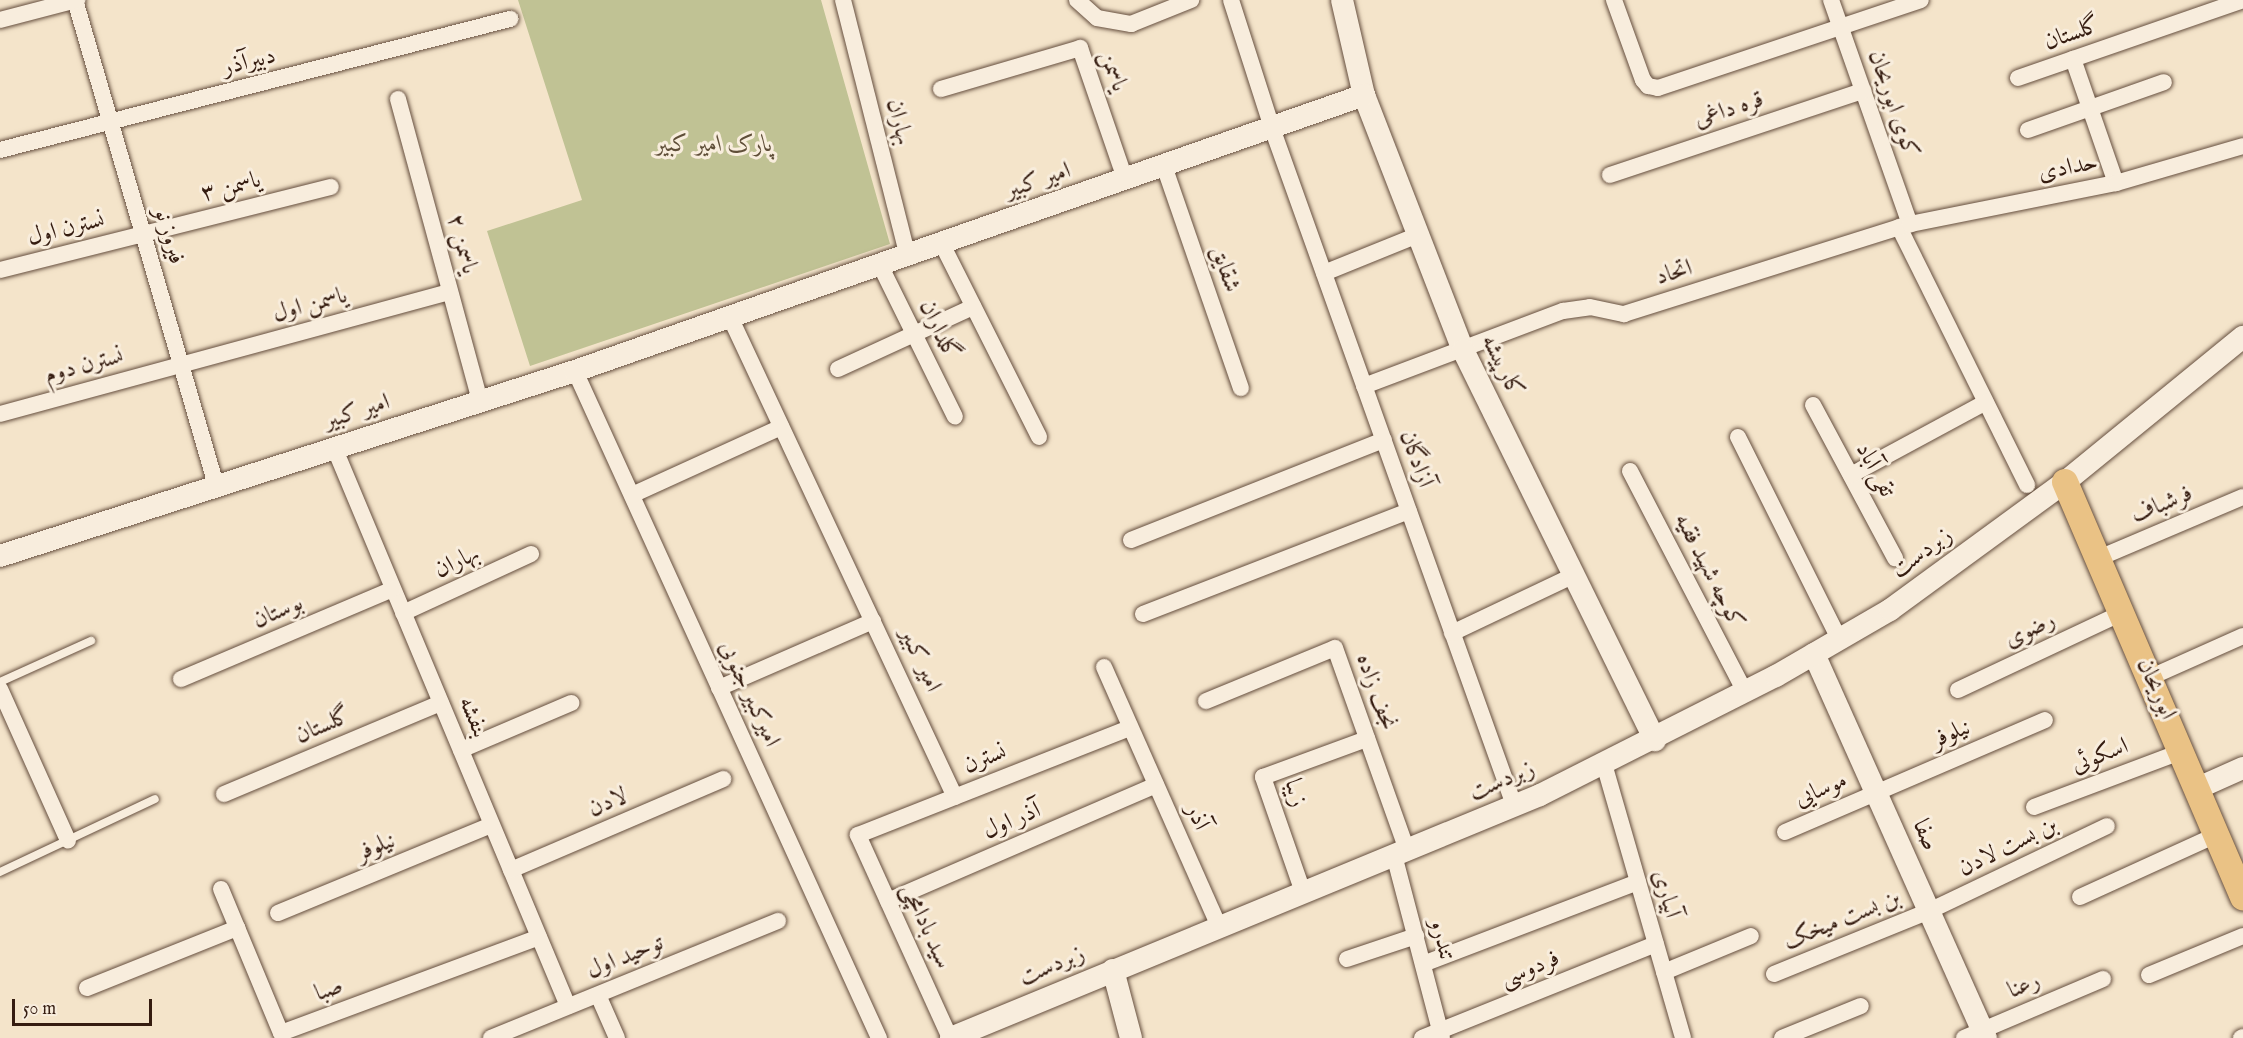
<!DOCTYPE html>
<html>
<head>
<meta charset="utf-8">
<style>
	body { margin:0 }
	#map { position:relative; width:2243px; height:1038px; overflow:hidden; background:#f4e4ca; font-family:"IM FELL English",Amiri,serif }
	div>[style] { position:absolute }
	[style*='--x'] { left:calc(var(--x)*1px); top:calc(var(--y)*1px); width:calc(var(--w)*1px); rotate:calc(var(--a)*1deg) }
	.green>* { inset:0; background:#c0c294 }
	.roads { filter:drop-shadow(0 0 2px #654e3e) drop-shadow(0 0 2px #654e3e) }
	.lane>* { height:8px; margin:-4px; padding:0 4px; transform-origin:4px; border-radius:4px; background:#f8eddd }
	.street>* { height:16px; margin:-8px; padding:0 8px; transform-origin:8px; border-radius:8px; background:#f8eddd }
	.secondary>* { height:22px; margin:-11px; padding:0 11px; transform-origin:11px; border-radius:11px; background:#f8eddd }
	.primary>* { height:26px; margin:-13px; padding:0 13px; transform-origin:13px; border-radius:13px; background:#eac285 }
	span { translate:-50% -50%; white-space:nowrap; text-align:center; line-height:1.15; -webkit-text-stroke:6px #f8eddd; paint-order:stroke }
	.street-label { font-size:24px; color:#351c10 }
	.park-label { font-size:24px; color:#5f4e38; font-style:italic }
	.scale { position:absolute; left:12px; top:999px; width:140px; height:27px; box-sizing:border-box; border:3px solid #351c10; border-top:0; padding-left:8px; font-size:18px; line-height:21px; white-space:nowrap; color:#351c10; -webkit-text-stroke:4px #f8eddd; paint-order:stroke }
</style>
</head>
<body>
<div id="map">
	<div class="green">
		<div style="clip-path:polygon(518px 0,821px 0,890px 244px,530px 366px,487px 231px,582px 200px)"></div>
	</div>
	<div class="roads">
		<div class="lane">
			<div style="--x:0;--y:682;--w:100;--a:-24.3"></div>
			<div style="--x:0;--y:872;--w:171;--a:-25.2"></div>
		</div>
		<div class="street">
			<div style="--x:75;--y:0;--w:505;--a:73.79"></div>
			<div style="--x:843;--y:0;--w:264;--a:75.8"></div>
			<div style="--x:1077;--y:0;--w:27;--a:42"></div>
			<div style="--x:1097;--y:18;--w:35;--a:10"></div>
			<div style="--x:1131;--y:24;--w:65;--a:-21.8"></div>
			<div style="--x:1231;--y:0;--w:134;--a:72.2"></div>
			<div style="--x:1272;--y:128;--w:719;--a:70.33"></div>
			<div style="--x:1614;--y:0;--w:85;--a:70.1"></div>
			<div style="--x:1643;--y:80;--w:8;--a:50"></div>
			<div style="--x:1648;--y:86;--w:10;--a:11"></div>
			<div style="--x:1658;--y:88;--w:277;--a:-18.5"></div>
			<div style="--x:1831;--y:0;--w:238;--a:70.6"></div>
			<div style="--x:0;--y:20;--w:80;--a:-14.6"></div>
			<div style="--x:2073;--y:59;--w:131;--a:70.9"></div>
			<div style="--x:2018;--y:78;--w:238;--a:-19.1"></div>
			<div style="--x:941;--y:89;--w:145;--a:-16.4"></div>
			<div style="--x:1080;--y:48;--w:139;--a:71"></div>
			<div style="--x:398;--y:99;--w:313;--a:74.8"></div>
			<div style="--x:2028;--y:130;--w:144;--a:-19.4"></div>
			<div style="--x:0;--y:150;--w:527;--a:-14.41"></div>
			<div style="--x:1164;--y:166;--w:235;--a:70.9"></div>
			<div style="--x:1610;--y:175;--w:267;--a:-18.4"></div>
			<div style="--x:1899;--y:227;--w:288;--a:63.6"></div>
			<div style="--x:942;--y:244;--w:216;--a:63.3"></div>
			<div style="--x:880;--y:265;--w:169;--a:63.7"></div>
			<div style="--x:0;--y:270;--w:341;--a:-14.1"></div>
			<div style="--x:1324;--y:273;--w:101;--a:-22"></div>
			<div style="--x:730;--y:317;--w:530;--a:64.89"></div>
			<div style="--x:838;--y:369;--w:149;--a:-24.7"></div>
			<div style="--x:575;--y:371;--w:733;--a:65.5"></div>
			<div style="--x:1364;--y:386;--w:213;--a:-20.7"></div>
			<div style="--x:1563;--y:311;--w:27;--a:-8"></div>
			<div style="--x:1590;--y:307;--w:35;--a:12"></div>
			<div style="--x:1624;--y:314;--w:300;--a:-17.5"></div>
			<div style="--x:1910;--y:224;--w:210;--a:-11.3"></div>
			<div style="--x:2116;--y:183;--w:132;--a:-16.2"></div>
			<div style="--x:1813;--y:405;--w:174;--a:61.8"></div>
			<div style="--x:0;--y:414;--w:466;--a:-15.2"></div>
			<div style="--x:1738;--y:437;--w:226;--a:63.4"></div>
			<div style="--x:334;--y:447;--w:606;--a:67.29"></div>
			<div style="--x:1630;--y:471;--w:249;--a:62.5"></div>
			<div style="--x:1851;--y:475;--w:153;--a:-28.4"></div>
			<div style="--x:632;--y:495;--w:164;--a:-24.5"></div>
			<div style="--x:1131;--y:540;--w:272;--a:-21.6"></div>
			<div style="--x:2099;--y:558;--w:156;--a:-23"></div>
			<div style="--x:403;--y:613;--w:141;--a:-24.7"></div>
			<div style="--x:1143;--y:614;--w:285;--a:-21.2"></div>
			<div style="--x:1452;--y:633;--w:135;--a:-25.4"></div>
			<div style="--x:1104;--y:667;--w:283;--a:66.1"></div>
			<div style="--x:2151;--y:677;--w:101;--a:-24"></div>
			<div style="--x:181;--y:679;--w:230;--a:-23"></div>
			<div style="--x:719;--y:688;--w:168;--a:-23.5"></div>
			<div style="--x:0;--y:689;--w:166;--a:65.8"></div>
			<div style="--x:1958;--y:690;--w:181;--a:-25.2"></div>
			<div style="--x:1206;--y:701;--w:139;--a:-22.3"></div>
			<div style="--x:1335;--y:648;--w:214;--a:70.4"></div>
			<div style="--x:461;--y:750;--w:120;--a:-23.1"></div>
			<div style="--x:1604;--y:764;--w:285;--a:73.9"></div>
			<div style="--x:224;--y:794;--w:235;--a:-22.8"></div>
			<div style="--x:2034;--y:807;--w:159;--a:-20.6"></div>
			<div style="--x:1785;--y:832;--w:283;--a:-23.3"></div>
			<div style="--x:1394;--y:855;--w:189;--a:75.3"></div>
			<div style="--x:511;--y:870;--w:231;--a:-23.2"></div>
			<div style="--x:221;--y:889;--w:156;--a:67.4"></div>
			<div style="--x:281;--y:1033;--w:275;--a:-20.4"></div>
			<div style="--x:1303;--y:892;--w:122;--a:-109.2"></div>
			<div style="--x:1263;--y:777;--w:111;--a:-20.1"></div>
			<div style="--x:2080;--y:897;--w:152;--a:-24.5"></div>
			<div style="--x:888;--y:901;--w:292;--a:-23.4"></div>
			<div style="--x:278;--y:913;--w:231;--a:-22.4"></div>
			<div style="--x:1347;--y:959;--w:73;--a:-18.4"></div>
			<div style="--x:1423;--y:964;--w:230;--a:-20.9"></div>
			<div style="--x:1664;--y:972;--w:94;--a:-22.5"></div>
			<div style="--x:1774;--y:974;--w:167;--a:-22.1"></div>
			<div style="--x:1929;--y:911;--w:197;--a:-25.5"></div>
			<div style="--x:2149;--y:975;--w:102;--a:-22.5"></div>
			<div style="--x:87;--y:988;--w:162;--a:-21.8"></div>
			<div style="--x:598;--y:995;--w:47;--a:66.2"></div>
			<div style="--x:491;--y:1038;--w:310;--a:-22.2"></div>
			<div style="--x:950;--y:1038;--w:223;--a:-114.4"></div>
			<div style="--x:858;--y:835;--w:292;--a:-21.5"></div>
			<div style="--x:1422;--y:1038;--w:252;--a:-21.9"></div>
			<div style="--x:1782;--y:1038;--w:85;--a:-22.1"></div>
			<div style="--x:1964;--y:1038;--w:151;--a:-23"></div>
			<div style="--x:2241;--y:1038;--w:2;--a:-27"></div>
		</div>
		<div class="secondary">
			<div style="--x:1342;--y:0;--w:98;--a:77"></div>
			<div style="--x:1364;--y:95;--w:274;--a:68.8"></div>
			<div style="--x:1463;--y:350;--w:435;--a:63.8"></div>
			<div style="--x:0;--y:556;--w:604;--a:-17.84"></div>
			<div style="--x:575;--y:371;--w:836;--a:-19.28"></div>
			<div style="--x:1814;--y:654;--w:421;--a:65.9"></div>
			<div style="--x:2198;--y:788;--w:49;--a:-24"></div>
			<div style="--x:1113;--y:970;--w:70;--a:75.2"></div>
			<div style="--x:951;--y:1038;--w:637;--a:-22.42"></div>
			<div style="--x:1540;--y:795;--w:264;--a:-26.8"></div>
			<div style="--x:1776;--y:676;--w:132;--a:-30.1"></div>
			<div style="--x:1890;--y:610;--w:217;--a:-36.2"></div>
			<div style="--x:2065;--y:482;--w:230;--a:-39.2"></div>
		</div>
		<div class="primary">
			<div style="--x:2065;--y:482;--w:452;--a:66.8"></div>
		</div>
	</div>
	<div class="street-label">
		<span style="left:2072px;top:34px;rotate:-19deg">گلستان</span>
		<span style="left:249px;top:62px;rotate:-14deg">دبیرآذر</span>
		<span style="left:1113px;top:71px;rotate:70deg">یاسمن</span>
		<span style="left:1893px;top:104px;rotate:71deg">کوی ابوریحان</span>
		<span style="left:1729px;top:110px;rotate:-18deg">قره داغی</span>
		<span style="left:899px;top:122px;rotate:76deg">بهاران</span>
		<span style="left:2068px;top:168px;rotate:-11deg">حدادی</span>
		<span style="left:1038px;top:181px;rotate:-19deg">امیر کبیر</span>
		<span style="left:231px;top:187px;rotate:-14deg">یاسمن ۳</span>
		<span style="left:66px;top:229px;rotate:-14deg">نسترن اول</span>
		<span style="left:169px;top:236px;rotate:74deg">فیروز نو</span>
		<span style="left:462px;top:244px;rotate:75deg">یاسمن ۲</span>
		<span style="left:1225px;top:269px;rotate:71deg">شقایق</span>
		<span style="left:1674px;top:273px;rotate:-17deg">اتحاد</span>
		<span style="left:310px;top:305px;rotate:-15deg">یاسمن اول</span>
		<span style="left:939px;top:330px;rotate:64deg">گلداران</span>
		<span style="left:84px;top:366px;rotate:-15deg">نسترن دوم</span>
		<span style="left:1502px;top:366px;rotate:64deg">کارپیشه</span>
		<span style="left:357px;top:412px;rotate:-18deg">امیر کبیر</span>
		<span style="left:1416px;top:459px;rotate:70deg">آزادگان</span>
		<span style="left:1875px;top:470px;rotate:62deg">تقی آباد</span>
		<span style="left:2162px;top:505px;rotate:-23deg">فرشباف</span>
		<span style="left:1922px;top:553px;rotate:-36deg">زبردست</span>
		<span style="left:457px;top:562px;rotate:-25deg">بهاران</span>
		<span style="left:1709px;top:571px;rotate:63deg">کوچه شهید فقیه</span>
		<span style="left:278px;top:612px;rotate:-23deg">بوستان</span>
		<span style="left:2030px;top:630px;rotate:-25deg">رضوی</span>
		<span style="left:920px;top:660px;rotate:65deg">امیر کبیر</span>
		<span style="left:2156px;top:689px;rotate:66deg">ابوریحان</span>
		<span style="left:1376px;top:692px;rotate:70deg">نجف زاده</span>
		<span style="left:749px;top:694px;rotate:65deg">امیرکبیر جنوبی</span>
		<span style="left:473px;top:717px;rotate:67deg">بنفشه</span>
		<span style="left:323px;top:726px;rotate:-23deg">گلستان</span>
		<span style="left:1951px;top:734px;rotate:-23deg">نیلوفر</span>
		<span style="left:2100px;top:756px;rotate:-21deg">اسکوئی</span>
		<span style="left:985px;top:759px;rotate:-21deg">نسترن</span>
		<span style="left:1502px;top:781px;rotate:-23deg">زبردست</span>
		<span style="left:1821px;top:790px;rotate:-23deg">موسایی</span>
		<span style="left:1295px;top:793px;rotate:74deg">زیبا</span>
		<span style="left:608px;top:803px;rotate:-23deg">لادن</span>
		<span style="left:1197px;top:817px;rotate:66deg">آذر</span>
		<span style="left:1012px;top:821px;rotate:-23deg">آذر اول</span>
		<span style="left:1925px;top:835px;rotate:66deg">صفا</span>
		<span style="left:376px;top:847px;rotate:-22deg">نیلوفر</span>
		<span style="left:2008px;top:847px;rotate:-26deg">بن بست لادن</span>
		<span style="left:1666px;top:894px;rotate:74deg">آبیاری</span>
		<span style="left:1842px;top:920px;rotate:-22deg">بن بست میخک</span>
		<span style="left:926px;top:926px;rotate:66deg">سید بادامچی</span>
		<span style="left:1442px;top:940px;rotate:75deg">تندرو</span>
		<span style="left:625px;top:957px;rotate:-22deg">توحید اول</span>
		<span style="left:1052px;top:966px;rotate:-23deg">زبردست</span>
		<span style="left:1530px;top:969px;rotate:-22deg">فردوسی</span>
		<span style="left:2024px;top:986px;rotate:-23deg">رعنا</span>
		<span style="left:329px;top:990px;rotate:-20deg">صبا</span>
	</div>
	<div class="park-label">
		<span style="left:714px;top:145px">پارک امیر کبیر</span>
	</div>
	<div class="scale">50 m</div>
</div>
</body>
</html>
